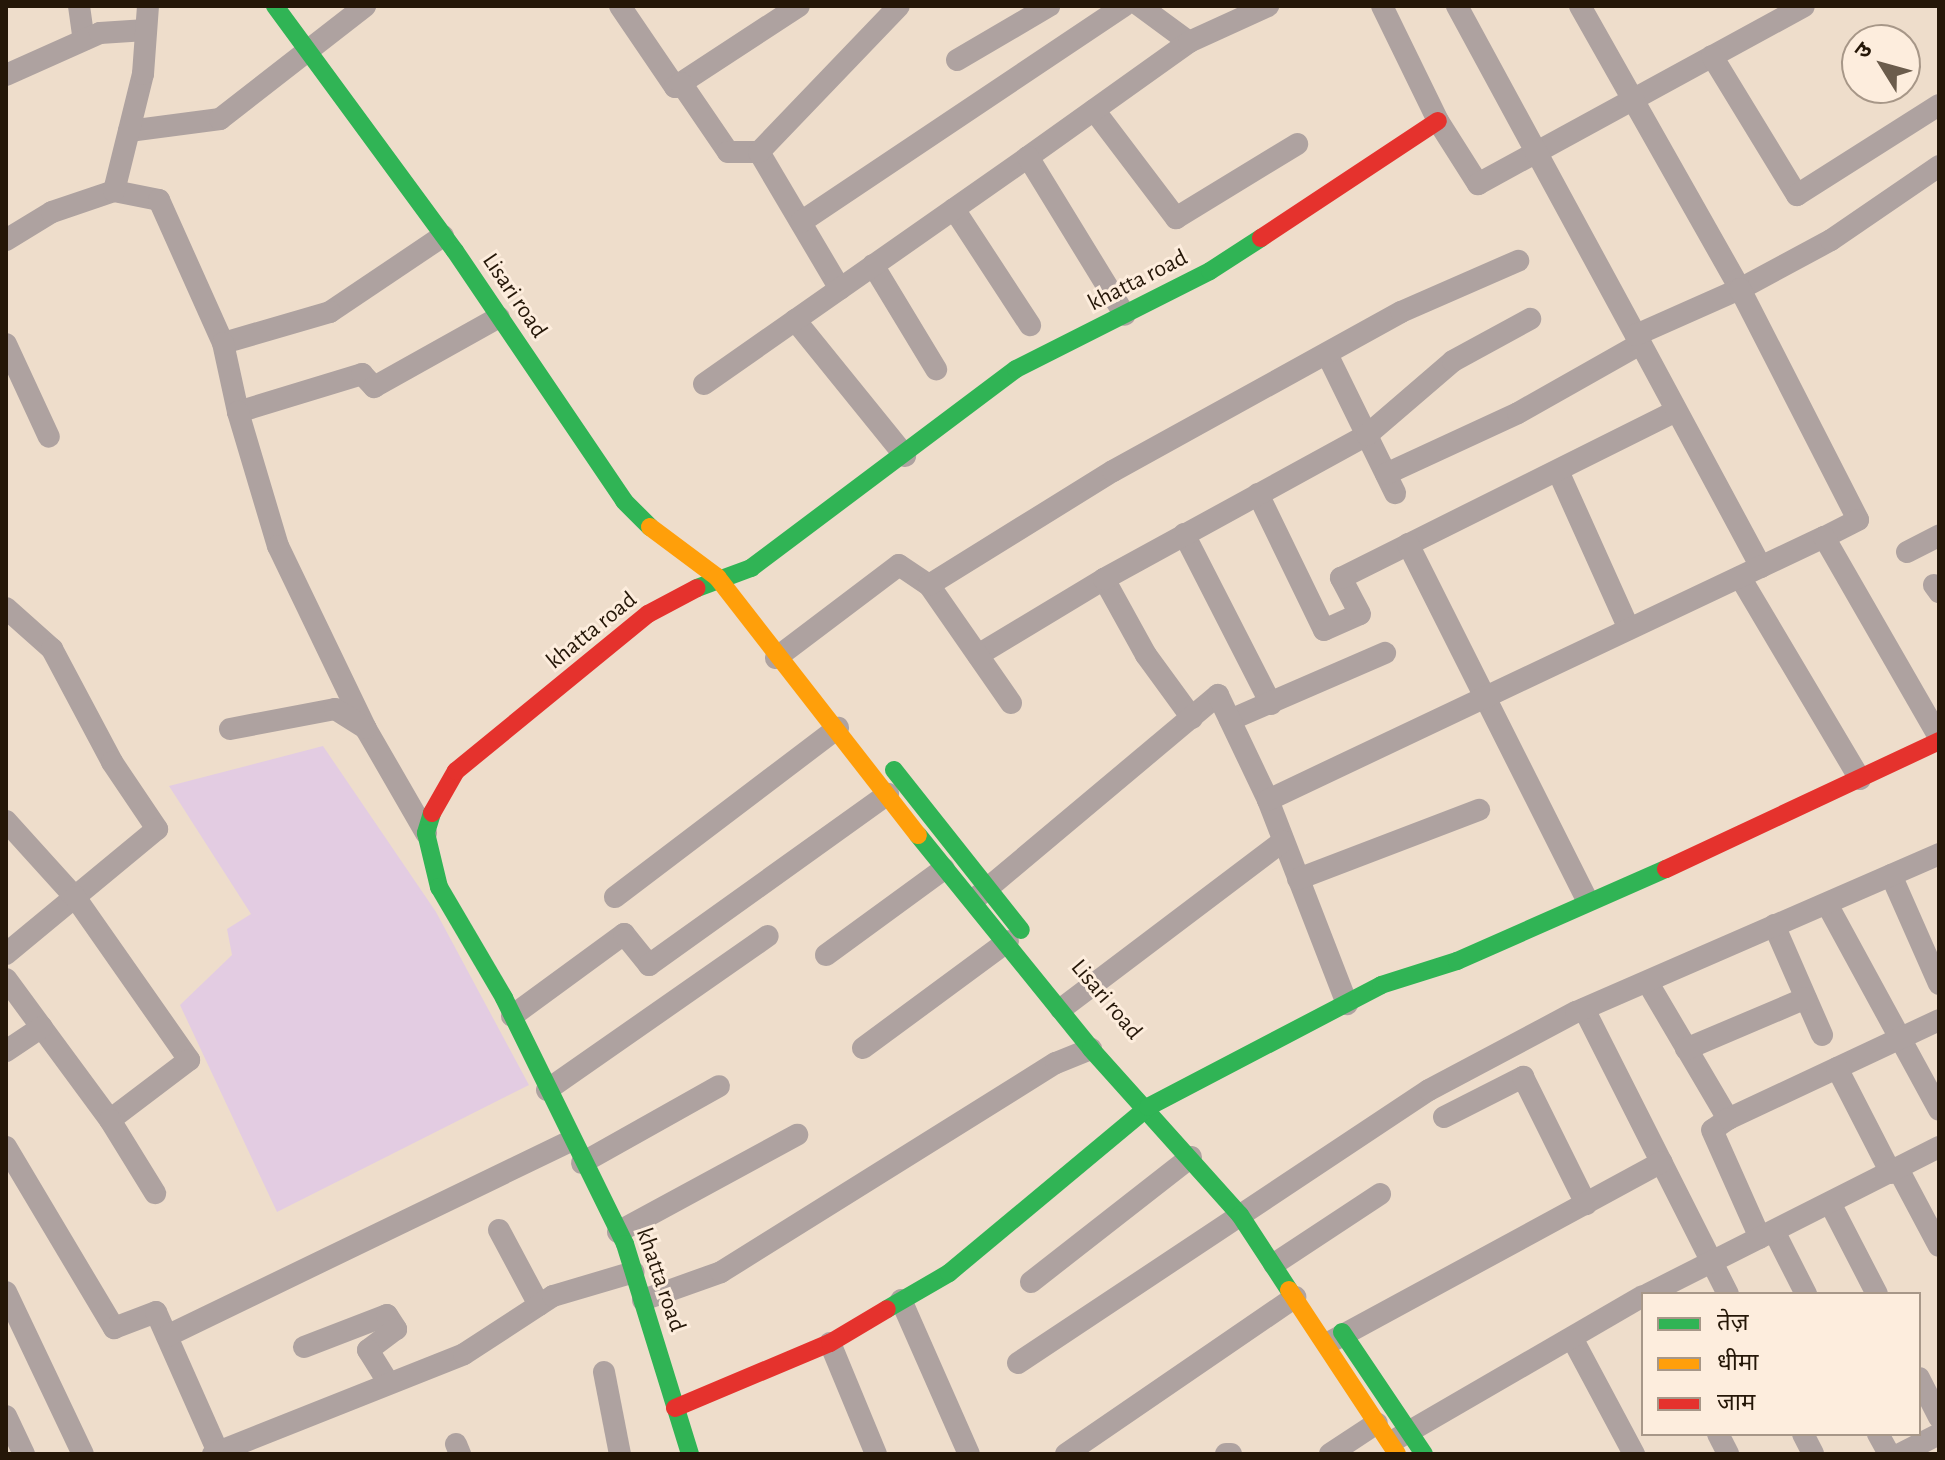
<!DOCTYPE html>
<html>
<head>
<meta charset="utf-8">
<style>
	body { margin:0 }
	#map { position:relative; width:1945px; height:1460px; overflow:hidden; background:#eeddcb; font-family:"Alegreya Sans","Noto Sans Devanagari",sans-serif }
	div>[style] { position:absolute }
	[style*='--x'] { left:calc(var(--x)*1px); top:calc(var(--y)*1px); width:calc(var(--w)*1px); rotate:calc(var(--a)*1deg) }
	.green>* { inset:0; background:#e3cce2 }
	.street>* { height:22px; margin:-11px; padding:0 11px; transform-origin:11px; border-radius:11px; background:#aea2a0 }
	.fast>* { height:18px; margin:-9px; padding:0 9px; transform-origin:9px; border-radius:9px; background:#30b455 }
	.slow>* { height:18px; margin:-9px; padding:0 9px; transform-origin:9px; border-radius:9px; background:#ff9f0a }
	.jam>* { height:18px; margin:-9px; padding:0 9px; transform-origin:9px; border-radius:9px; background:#e5322d }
	span { translate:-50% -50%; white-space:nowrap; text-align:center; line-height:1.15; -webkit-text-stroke:6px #fdeddd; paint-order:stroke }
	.street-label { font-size:24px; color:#251708 }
	.frame { position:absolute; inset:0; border:8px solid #251708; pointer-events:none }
	.legend { position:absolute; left:1641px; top:1292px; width:280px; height:144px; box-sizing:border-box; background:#fdeddd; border:2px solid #a79788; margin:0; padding:10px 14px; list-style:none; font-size:24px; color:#251708 }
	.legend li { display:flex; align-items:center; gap:16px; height:40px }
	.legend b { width:40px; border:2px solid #a79788 }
	.north { position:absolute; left:1841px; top:24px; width:80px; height:80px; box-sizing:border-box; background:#fdeddd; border:2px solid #a79788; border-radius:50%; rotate:307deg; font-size:22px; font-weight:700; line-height:32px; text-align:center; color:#251708 }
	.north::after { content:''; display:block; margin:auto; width:28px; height:36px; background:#6b5c4c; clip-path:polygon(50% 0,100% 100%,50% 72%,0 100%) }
</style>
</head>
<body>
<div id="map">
	<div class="green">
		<div style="clip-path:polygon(323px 746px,436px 912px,529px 1085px,277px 1212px,180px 1005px,232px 955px,227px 929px,251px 914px,169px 786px)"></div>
	</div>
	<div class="street">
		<div style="--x:79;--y:6;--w:34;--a:82"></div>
		<div style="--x:620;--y:6;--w:98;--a:55.8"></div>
		<div style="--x:675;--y:87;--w:148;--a:-33.2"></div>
		<div style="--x:1140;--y:6;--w:61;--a:36.3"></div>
		<div style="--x:1382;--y:6;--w:128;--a:64"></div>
		<div style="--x:1438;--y:121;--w:75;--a:57.6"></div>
		<div style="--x:1478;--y:184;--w:371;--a:-28.6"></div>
		<div style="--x:1457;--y:6;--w:375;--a:61.5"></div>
		<div style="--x:1580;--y:6;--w:325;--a:60.5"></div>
		<div style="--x:1740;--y:289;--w:103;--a:-28.3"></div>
		<div style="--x:1831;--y:240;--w:131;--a:-34.4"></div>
		<div style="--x:1712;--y:56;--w:163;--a:58.6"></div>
		<div style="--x:1797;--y:195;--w:168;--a:-32.4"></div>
		<div style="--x:957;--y:60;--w:107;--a:-30.4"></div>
		<div style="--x:6;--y:75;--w:103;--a:-24.1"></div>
		<div style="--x:100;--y:33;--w:46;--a:-3.7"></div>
		<div style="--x:681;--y:83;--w:83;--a:55.7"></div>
		<div style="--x:728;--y:152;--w:31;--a:0"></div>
		<div style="--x:759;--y:152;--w:159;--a:59.4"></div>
		<div style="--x:1094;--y:110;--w:136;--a:52.8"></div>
		<div style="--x:1176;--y:218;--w:142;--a:-31.4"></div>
		<div style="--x:129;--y:131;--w:92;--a:-7.5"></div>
		<div style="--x:220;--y:119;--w:184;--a:-37.9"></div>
		<div style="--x:759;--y:152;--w:202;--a:-46.2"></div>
		<div style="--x:1028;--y:157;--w:198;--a:-35.5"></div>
		<div style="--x:1189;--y:42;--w:87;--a:-24.5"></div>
		<div style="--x:114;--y:191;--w:46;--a:11.3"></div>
		<div style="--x:159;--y:200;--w:157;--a:65.9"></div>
		<div style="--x:954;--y:209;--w:139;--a:56.8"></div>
		<div style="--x:801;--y:222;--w:389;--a:-33.8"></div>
		<div style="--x:443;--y:236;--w:136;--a:146.1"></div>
		<div style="--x:330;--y:312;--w:111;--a:163.8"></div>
		<div style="--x:223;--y:343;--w:71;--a:77.7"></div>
		<div style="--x:238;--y:412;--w:130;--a:-17"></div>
		<div style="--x:362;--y:374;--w:18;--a:47"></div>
		<div style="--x:374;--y:387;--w:143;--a:-29.2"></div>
		<div style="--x:6;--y:240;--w:54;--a:-31.3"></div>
		<div style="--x:52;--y:212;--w:65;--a:-18.7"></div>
		<div style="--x:114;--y:191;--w:121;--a:-76.1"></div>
		<div style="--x:143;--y:74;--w:68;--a:-85.8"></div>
		<div style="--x:873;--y:265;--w:122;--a:58.8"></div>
		<div style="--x:795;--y:320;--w:175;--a:51"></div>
		<div style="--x:6;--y:344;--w:102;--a:65.2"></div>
		<div style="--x:1327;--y:354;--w:155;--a:63.9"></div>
		<div style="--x:704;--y:384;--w:396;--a:-35"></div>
		<div style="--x:1028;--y:157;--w:185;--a:58.5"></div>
		<div style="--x:238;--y:412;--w:140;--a:73.4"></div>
		<div style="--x:278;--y:546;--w:203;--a:64.3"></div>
		<div style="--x:366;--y:729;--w:120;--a:60"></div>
		<div style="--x:1558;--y:471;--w:173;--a:65.8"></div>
		<div style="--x:1386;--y:474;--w:145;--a:-24.8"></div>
		<div style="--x:1518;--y:413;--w:140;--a:-29.5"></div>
		<div style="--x:1258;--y:494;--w:151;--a:64.1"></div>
		<div style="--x:1324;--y:630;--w:39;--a:-24"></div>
		<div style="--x:1360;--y:614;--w:41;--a:-117.8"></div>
		<div style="--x:1341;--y:578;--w:374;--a:-26.5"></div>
		<div style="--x:1184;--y:534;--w:191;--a:62.9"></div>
		<div style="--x:1408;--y:544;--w:398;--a:63.3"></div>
		<div style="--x:1907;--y:552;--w:36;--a:-27"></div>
		<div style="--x:1761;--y:567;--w:264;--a:-118.3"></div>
		<div style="--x:1636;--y:335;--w:114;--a:-23.9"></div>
		<div style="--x:1740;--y:289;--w:259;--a:62.9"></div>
		<div style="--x:1858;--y:520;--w:38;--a:153"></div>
		<div style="--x:1740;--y:577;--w:235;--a:59.3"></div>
		<div style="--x:1934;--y:585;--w:9;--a:54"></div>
		<div style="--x:6;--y:608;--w:62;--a:41.7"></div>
		<div style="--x:52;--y:649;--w:128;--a:62"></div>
		<div style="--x:112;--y:762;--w:81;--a:56.1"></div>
		<div style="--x:157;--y:829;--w:196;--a:140.4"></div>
		<div style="--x:978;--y:655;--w:147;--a:-31.1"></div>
		<div style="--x:776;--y:658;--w:154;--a:-37.1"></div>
		<div style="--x:899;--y:565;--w:36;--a:34"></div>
		<div style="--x:1011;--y:703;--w:144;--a:-124.8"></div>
		<div style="--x:929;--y:585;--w:216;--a:-31.8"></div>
		<div style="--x:1113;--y:471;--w:329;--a:-28.9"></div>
		<div style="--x:1401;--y:312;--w:128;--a:-23.6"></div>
		<div style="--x:1192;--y:718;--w:78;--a:-126.1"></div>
		<div style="--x:1146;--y:655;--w:87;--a:-118.9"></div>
		<div style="--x:1104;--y:579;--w:300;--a:-28.7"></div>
		<div style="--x:1367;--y:435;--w:113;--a:-40.7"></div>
		<div style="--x:1453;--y:361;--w:88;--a:-28.6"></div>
		<div style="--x:1230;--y:720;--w:169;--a:-23.4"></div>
		<div style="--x:230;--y:729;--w:107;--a:-10.8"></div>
		<div style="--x:335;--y:709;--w:36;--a:32"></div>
		<div style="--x:1268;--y:800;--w:219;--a:68.8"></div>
		<div style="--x:6;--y:821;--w:103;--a:47.8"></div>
		<div style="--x:75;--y:897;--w:199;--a:55"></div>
		<div style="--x:189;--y:1060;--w:99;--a:142.8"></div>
		<div style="--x:110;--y:1120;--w:175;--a:-126.4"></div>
		<div style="--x:1891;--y:875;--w:119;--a:66.2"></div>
		<div style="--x:1298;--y:879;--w:194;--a:-20.9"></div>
		<div style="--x:615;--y:897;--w:280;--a:-37.2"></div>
		<div style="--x:976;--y:898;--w:316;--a:-40"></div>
		<div style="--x:1218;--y:695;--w:116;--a:64.5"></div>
		<div style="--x:1268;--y:800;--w:615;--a:-25.32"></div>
		<div style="--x:1824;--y:537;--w:231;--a:60.1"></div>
		<div style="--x:1828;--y:906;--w:232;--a:61.4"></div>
		<div style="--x:1774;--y:925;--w:120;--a:66.4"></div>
		<div style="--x:826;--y:955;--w:146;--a:-36.1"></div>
		<div style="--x:1648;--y:983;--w:158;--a:59.5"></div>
		<div style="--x:1728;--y:1119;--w:233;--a:-25.1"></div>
		<div style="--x:1061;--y:1009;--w:278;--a:-37.1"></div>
		<div style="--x:1584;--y:1009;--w:319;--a:63.2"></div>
		<div style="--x:512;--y:1016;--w:139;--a:-36.2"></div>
		<div style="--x:624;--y:934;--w:40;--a:51"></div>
		<div style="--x:649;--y:965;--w:294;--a:-35.6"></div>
		<div style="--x:863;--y:1048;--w:180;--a:-36.4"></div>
		<div style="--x:1686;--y:1049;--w:130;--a:-23"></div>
		<div style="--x:6;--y:1051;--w:43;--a:-33.7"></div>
		<div style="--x:1837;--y:1068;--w:118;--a:62.8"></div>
		<div style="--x:547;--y:1090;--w:269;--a:-34.9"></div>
		<div style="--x:1444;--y:1117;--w:89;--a:-26.9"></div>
		<div style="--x:1523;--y:1077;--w:142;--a:63.6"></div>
		<div style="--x:1728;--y:1119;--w:19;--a:145"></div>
		<div style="--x:1712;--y:1130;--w:118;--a:66"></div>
		<div style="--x:110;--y:1120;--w:86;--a:58.3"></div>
		<div style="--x:6;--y:1147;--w:211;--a:59.2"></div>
		<div style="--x:114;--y:1328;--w:45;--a:-20.9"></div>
		<div style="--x:156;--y:1312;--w:155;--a:66.1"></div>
		<div style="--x:582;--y:1163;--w:157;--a:-29.3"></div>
		<div style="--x:1898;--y:1169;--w:87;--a:62"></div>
		<div style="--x:1830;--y:1203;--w:102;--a:62.7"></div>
		<div style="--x:499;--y:1230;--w:85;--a:61.9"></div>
		<div style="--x:1774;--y:1231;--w:71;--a:63.1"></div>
		<div style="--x:618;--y:1232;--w:204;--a:-28.5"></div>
		<div style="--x:1274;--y:1264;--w:127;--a:-33.4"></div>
		<div style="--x:1031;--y:1282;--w:203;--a:-38"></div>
		<div style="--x:6;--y:1292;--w:179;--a:64.6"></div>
		<div style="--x:1648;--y:1294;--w:326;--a:-26.8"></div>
		<div style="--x:643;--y:1300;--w:83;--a:-19.7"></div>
		<div style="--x:721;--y:1272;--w:395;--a:-32"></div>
		<div style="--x:1056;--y:1063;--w:38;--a:-22"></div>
		<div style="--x:901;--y:1300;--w:168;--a:66.2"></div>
		<div style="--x:167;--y:1336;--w:449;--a:-25.8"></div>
		<div style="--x:1572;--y:1338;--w:132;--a:61.9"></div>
		<div style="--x:1332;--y:1341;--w:375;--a:-28.5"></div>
		<div style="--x:830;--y:1343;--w:120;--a:67.5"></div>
		<div style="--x:304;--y:1347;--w:89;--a:-21.1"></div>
		<div style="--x:387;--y:1315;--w:17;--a:57"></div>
		<div style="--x:396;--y:1329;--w:35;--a:143"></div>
		<div style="--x:368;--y:1350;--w:38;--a:58"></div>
		<div style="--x:1018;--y:1363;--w:493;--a:-33.6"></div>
		<div style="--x:1429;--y:1090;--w:166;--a:-28"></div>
		<div style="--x:1576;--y:1012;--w:396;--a:-23.5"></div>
		<div style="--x:604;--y:1372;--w:84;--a:79"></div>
		<div style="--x:1919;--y:1378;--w:44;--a:62.9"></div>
		<div style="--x:6;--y:1416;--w:42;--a:64.7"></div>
		<div style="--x:1718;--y:1434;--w:22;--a:63"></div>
		<div style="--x:1803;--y:1434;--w:22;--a:63"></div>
		<div style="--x:1878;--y:1434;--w:23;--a:61"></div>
		<div style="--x:1398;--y:1438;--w:283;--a:-30.1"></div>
		<div style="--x:456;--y:1444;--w:11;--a:68"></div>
		<div style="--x:213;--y:1454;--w:270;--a:-21.7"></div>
		<div style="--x:464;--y:1354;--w:106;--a:-33.1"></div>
		<div style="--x:553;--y:1296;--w:84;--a:-16.5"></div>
		<div style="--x:1066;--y:1454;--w:278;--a:-34.4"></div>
		<div style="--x:1226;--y:1454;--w:5;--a:0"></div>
		<div style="--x:1330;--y:1454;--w:56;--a:-33.4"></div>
		<div style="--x:1900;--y:1454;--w:44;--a:-27.1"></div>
	</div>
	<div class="fast">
		<div style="--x:275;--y:6;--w:304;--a:53.7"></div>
		<div style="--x:455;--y:251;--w:302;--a:55.9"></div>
		<div style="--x:624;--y:501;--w:37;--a:45"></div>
		<div style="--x:697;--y:588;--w:58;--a:-20.3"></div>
		<div style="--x:751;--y:568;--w:331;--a:-36.9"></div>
		<div style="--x:1016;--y:369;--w:217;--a:-26.8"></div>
		<div style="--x:1210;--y:271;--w:61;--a:-32.9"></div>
		<div style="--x:894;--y:770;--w:204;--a:51.6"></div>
		<div style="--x:432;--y:813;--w:21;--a:107"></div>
		<div style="--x:426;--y:833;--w:56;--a:76.5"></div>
		<div style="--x:439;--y:887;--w:129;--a:59.6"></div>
		<div style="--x:504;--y:998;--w:274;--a:63.8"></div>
		<div style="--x:625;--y:1244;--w:220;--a:72.8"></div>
		<div style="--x:918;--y:835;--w:275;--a:51"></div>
		<div style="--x:1091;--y:1049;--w:223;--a:48.1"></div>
		<div style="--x:1240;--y:1215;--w:90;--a:56.8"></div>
		<div style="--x:887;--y:1309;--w:72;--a:-30.1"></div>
		<div style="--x:949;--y:1273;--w:259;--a:-39.8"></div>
		<div style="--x:1148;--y:1107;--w:263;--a:-27.6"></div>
		<div style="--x:1381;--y:985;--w:80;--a:-17.5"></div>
		<div style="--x:1457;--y:961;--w:228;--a:-23.8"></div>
		<div style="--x:1342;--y:1332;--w:147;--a:56.1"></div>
	</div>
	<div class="slow">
		<div style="--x:650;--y:527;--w:84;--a:36.7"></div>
		<div style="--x:717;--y:577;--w:327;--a:52.1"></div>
		<div style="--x:1289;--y:1290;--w:196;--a:56.6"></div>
	</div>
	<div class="jam">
		<div style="--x:1261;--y:238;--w:212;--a:-33.5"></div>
		<div style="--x:432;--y:813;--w:48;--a:-60.3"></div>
		<div style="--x:456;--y:771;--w:248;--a:-39.3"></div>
		<div style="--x:648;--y:614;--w:55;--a:-28"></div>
		<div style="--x:1666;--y:869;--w:302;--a:-25.1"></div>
		<div style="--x:675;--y:1408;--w:168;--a:-22.8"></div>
		<div style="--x:830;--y:1343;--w:66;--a:-30.8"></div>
	</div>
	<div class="street-label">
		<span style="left:1138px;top:281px;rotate:-27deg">khatta road</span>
		<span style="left:514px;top:296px;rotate:56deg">Lisari road</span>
		<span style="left:592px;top:631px;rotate:-39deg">khatta road</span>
		<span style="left:1106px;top:1000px;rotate:50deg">Lisari road</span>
		<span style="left:660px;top:1280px;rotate:71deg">khatta road</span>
	</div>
	<div class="frame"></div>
	<ul class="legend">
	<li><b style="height:10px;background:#30b455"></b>तेज़</li>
	<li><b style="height:10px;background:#ff9f0a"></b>धीमा</li>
	<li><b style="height:10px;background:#e5322d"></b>जाम</li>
	</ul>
	<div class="north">उ</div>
</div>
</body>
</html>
